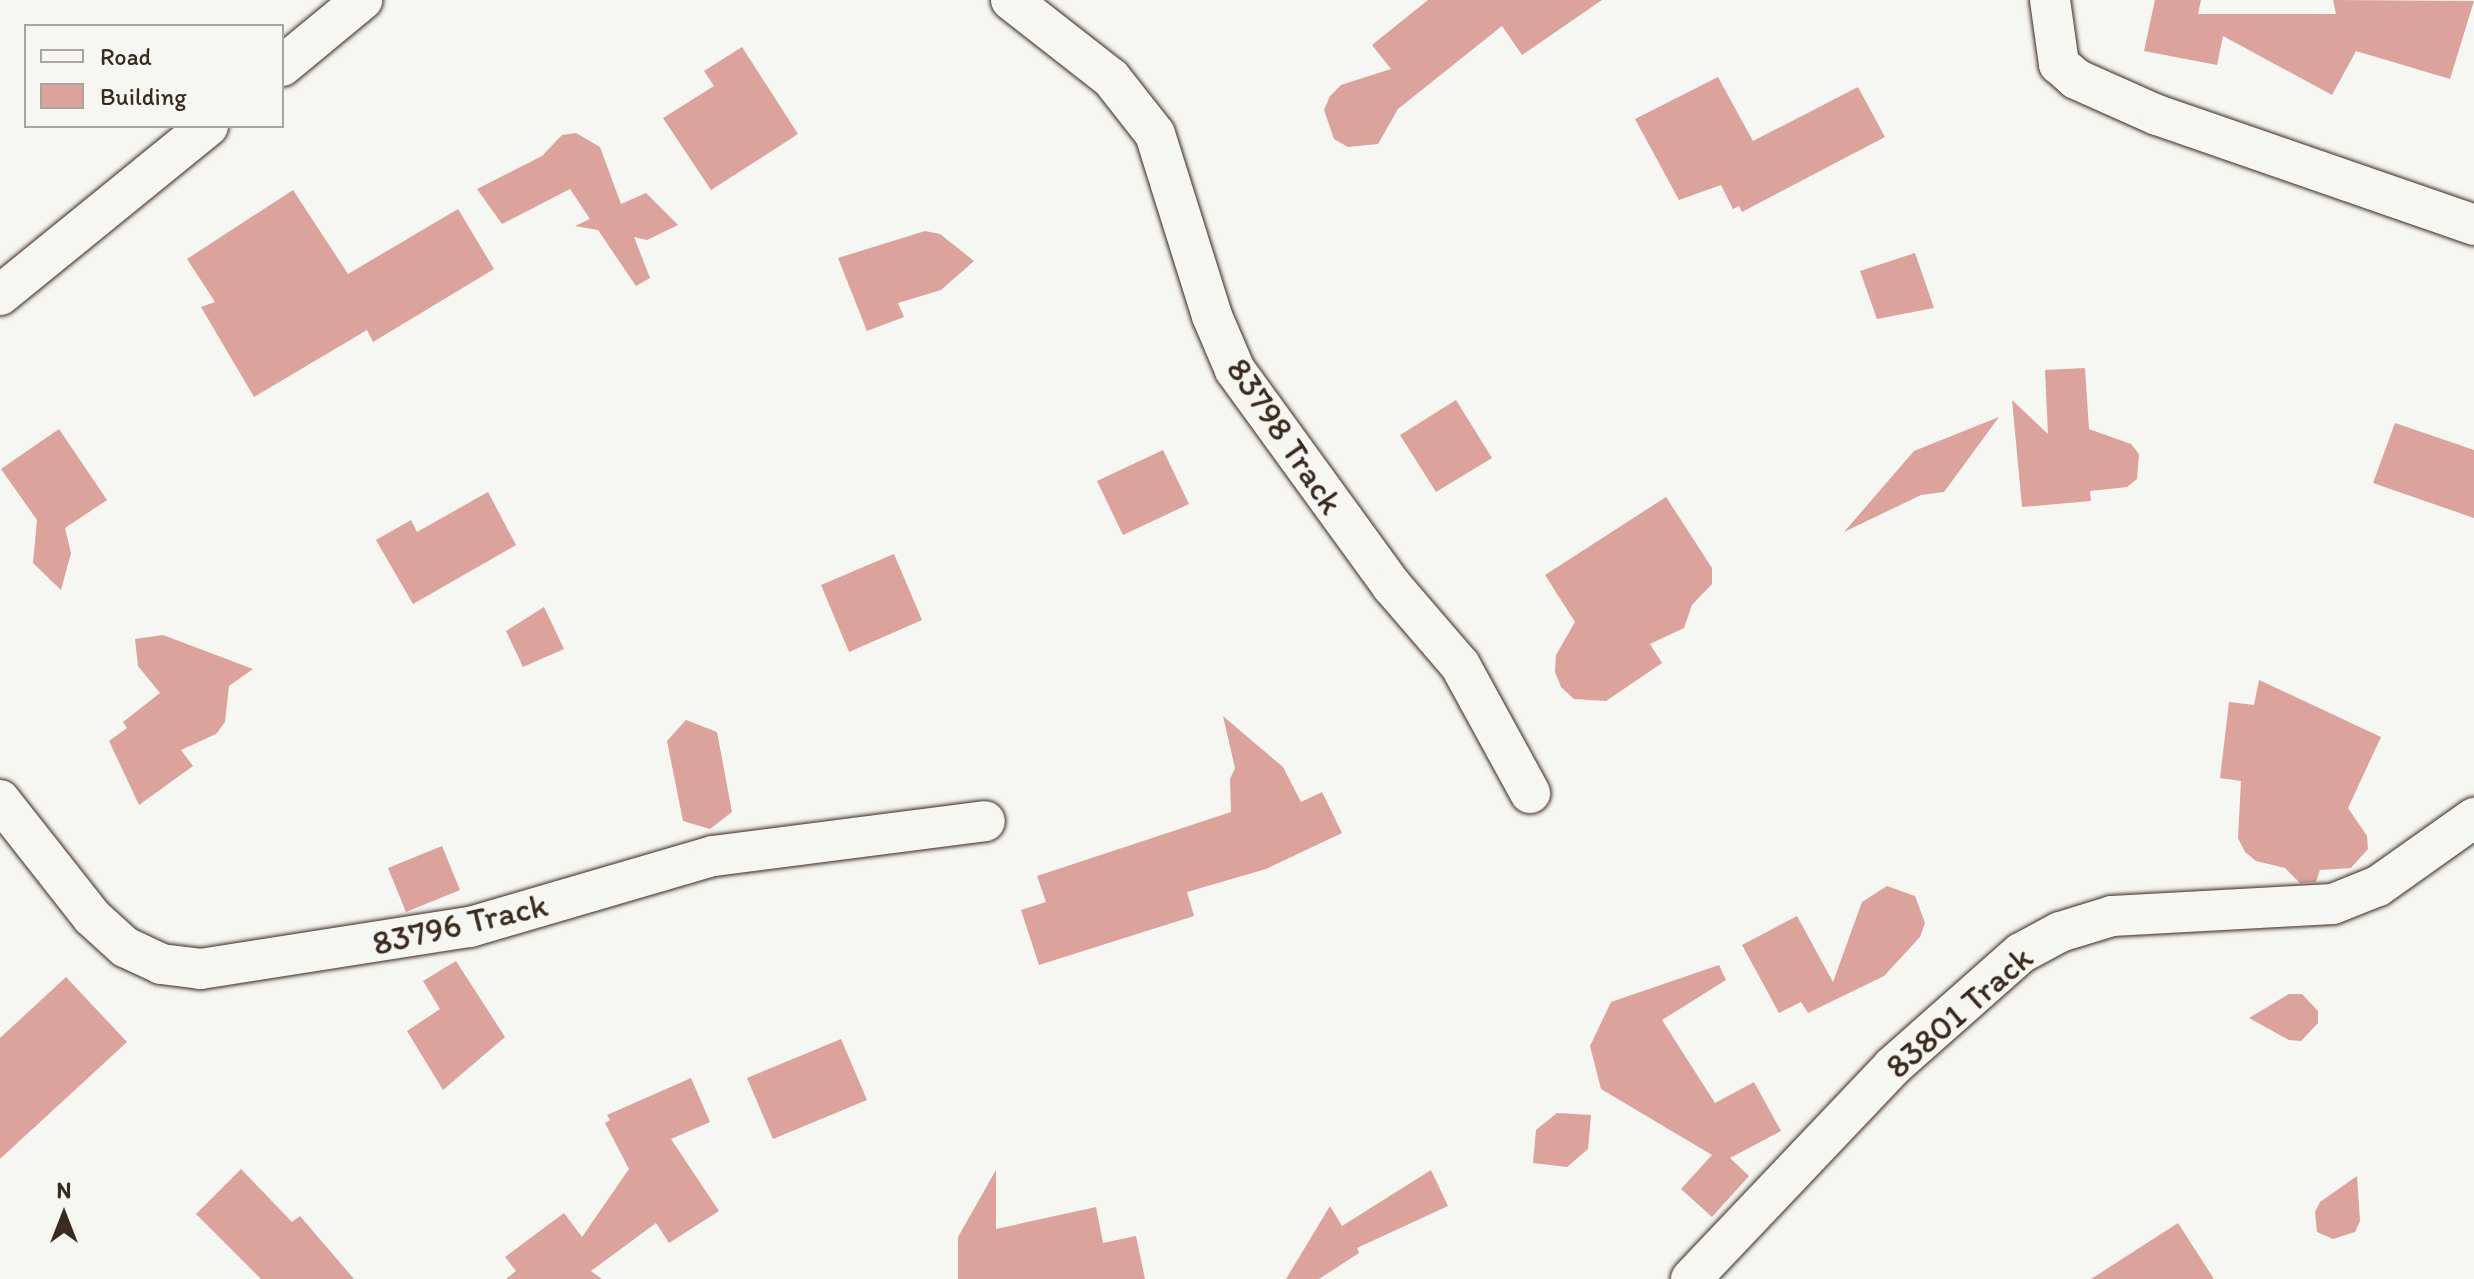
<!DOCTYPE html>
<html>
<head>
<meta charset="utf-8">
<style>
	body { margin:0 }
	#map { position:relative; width:2474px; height:1279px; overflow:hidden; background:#f6f6f2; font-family:Itim,sans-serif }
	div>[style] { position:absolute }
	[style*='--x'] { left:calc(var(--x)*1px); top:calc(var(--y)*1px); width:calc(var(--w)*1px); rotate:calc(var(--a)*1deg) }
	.building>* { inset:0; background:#dca29c }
	.roads { filter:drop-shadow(0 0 2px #3b2a1e) drop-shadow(0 0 2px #3b2a1e) }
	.minor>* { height:40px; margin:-20px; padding:0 20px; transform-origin:20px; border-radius:20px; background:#f6f6f2 }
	span { translate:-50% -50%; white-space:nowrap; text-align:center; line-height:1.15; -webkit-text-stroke:7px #f6f6f2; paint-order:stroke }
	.street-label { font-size:34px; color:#3b2a1e }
	.legend { position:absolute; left:24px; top:24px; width:260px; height:104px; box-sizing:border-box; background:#f6f6f2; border:2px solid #aba49d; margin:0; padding:10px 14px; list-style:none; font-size:24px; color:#3b2a1e }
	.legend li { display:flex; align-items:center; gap:16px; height:40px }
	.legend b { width:40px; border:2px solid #aba49d }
	.north { position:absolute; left:24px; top:1175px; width:80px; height:80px; -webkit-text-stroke:6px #f6f6f2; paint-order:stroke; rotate:0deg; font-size:22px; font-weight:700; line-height:32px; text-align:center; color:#3b2a1e }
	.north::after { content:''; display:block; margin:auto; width:28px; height:36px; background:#3b2a1e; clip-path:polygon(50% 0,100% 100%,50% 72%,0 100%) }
</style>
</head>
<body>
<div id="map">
	<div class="building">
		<div style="clip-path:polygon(1428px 0,1602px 0,1522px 55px,1502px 26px,1398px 109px,1378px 144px,1348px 147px,1334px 139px,1324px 110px,1330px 96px,1341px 85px,1391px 69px,1372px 45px)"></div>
		<div style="clip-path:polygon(2155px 0,2201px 0,2198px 14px,2336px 14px,2333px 0,2474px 1px,2450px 79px,2356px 51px,2332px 95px,2223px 36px,2217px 65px,2144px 51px)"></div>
		<div style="clip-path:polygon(742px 47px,798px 134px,711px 190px,663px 118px,714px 86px,704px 71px)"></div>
		<div style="clip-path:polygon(1718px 77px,1753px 141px,1858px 87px,1885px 137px,1742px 212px,1739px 206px,1733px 209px,1721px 185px,1679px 200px,1635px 119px)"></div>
		<div style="clip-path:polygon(576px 133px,600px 147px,621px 204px,646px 193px,678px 225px,647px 240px,634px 237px,650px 278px,636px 286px,598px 230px,575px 226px,590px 219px,570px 189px,502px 224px,477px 189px,542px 156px,562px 135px)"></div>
		<div style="clip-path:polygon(293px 190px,348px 274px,458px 209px,494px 269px,373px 342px,367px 330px,254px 397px,201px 307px,215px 302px,187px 259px)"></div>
		<div style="clip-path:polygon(925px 231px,940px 234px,974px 261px,941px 290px,898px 303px,904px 317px,867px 331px,838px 258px)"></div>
		<div style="clip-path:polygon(1915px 253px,1934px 308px,1877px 319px,1860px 271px)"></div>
		<div style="clip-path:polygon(2085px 368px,2089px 429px,2131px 444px,2139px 454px,2137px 479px,2127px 487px,2090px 491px,2091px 501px,2022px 507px,2012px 400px,2048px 434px,2045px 370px)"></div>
		<div style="clip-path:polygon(1456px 400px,1492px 458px,1436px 492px,1400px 435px)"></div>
		<div style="clip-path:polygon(1999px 417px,1944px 492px,1921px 495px,1844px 532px,1914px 451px)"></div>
		<div style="clip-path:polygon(2395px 423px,2474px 450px,2474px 518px,2373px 483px)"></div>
		<div style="clip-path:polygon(59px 429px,107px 500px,65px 528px,71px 553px,61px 590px,33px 563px,37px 520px,1px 469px)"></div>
		<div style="clip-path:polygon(1163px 450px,1189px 504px,1123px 535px,1097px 481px)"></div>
		<div style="clip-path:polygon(488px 492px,516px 545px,413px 604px,376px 540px,411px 520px,417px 532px)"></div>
		<div style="clip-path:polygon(1666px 497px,1712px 568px,1712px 584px,1692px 605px,1684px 628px,1650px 644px,1662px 663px,1606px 701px,1574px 699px,1561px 687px,1555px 672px,1556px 655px,1575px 622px,1545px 575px)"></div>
		<div style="clip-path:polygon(894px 554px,922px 620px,849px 652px,821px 585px)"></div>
		<div style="clip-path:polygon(544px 607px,564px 649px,523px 667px,506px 631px)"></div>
		<div style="clip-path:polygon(163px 635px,253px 669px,229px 686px,225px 722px,216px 734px,181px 750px,193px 766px,139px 805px,109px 741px,127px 728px,123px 722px,160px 693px,138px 666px,135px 639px)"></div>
		<div style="clip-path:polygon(2259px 680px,2381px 737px,2348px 808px,2367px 836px,2368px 849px,2351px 868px,2320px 870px,2316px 882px,2300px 883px,2285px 868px,2256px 861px,2245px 852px,2238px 838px,2241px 781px,2220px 778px,2229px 702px,2254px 705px)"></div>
		<div style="clip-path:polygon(1223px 716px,1283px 767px,1301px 802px,1322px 792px,1342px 833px,1266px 869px,1187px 892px,1194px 916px,1039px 965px,1021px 910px,1046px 902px,1037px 876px,1231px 812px,1230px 779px,1235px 768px)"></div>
		<div style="clip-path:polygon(686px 720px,717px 732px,732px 812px,710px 829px,683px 821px,667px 741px)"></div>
		<div style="clip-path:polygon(442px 846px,460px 890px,406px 912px,388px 868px)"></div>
		<div style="clip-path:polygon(1887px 886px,1915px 896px,1925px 923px,1920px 937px,1884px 976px,1808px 1013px,1801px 1002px,1779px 1013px,1742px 945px,1797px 916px,1833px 982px,1862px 902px)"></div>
		<div style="clip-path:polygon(456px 961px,505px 1037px,443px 1090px,407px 1031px,440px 1009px,423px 981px)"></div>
		<div style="clip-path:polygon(1719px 965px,1726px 980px,1662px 1020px,1715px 1103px,1754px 1082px,1781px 1131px,1730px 1158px,1749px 1176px,1712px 1217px,1681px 1189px,1712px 1155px,1601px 1089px,1590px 1046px,1611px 1002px)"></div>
		<div style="clip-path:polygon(66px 977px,127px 1042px,0 1159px,0 1038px)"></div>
		<div style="clip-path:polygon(2289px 994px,2302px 994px,2318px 1011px,2318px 1023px,2301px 1041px,2289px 1040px,2249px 1018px)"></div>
		<div style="clip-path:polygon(841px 1039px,867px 1100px,773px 1139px,747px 1078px)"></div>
		<div style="clip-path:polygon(691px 1078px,710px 1122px,671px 1139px,719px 1211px,669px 1243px,656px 1223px,591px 1271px,602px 1279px,506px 1279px,516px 1271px,505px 1257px,564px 1213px,582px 1237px,629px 1169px,605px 1123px,610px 1120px,607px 1115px)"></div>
		<div style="clip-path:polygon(1557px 1113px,1591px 1115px,1588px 1149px,1567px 1167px,1533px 1163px,1536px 1130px)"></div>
		<div style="clip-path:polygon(241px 1169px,292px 1222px,300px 1216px,354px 1279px,261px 1279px,196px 1214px)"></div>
		<div style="clip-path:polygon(996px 1170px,996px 1229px,1096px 1207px,1103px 1243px,1136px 1236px,1145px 1279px,958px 1279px,958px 1237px)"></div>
		<div style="clip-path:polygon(1431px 1170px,1448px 1206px,1357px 1248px,1359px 1253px,1319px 1279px,1286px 1279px,1330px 1206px,1342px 1226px)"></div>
		<div style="clip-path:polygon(2357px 1176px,2360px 1221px,2355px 1232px,2333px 1239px,2317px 1232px,2315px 1212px,2320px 1202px)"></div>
		<div style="clip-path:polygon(2178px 1223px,2214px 1279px,2091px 1279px)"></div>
	</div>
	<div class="roads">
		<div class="minor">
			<div style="--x:1011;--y:0;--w:127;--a:38"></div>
			<div style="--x:1111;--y:78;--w:71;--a:51.8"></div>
			<div style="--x:1155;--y:134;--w:191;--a:72.6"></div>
			<div style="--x:1212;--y:316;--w:59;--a:66.9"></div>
			<div style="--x:1235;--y:370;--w:267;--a:54"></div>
			<div style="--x:1392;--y:586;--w:104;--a:49.3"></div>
			<div style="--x:1460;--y:665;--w:146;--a:61.3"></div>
			<div style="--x:2050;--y:0;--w:65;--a:82"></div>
			<div style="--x:2059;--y:64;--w:23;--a:41"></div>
			<div style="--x:2076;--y:79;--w:89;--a:24"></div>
			<div style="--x:2157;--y:115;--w:336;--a:19.1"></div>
			<div style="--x:282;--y:66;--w:104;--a:-39.5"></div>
			<div style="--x:0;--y:295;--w:268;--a:-39.1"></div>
			<div style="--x:0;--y:800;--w:149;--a:51.8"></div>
			<div style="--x:92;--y:917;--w:45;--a:42.3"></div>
			<div style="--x:125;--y:947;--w:40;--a:25"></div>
			<div style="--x:161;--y:964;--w:40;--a:7.1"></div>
			<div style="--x:201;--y:969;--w:272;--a:-8.9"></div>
			<div style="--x:470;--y:927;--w:253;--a:-16.3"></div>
			<div style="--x:713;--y:856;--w:274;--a:-7.3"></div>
			<div style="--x:1691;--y:1279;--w:292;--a:-46.5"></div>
			<div style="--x:1892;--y:1067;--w:172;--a:-41.5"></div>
			<div style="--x:2021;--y:953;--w:44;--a:-28.3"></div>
			<div style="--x:2060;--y:932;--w:54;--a:-17.1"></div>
			<div style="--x:2112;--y:916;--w:221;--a:-3.1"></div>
			<div style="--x:2333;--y:904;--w:48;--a:-21.8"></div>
			<div style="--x:2378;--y:886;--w:118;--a:-35.3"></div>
		</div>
	</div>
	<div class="street-label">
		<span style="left:1285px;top:436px;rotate:56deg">83798 Track</span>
		<span style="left:460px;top:924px;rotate:-13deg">83796 Track</span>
		<span style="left:1959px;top:1012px;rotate:-41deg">83801 Track</span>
	</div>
	<ul class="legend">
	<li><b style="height:10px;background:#f6f6f2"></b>Road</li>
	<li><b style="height:22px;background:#dca29c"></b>Building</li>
	</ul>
	<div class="north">N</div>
</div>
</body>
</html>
